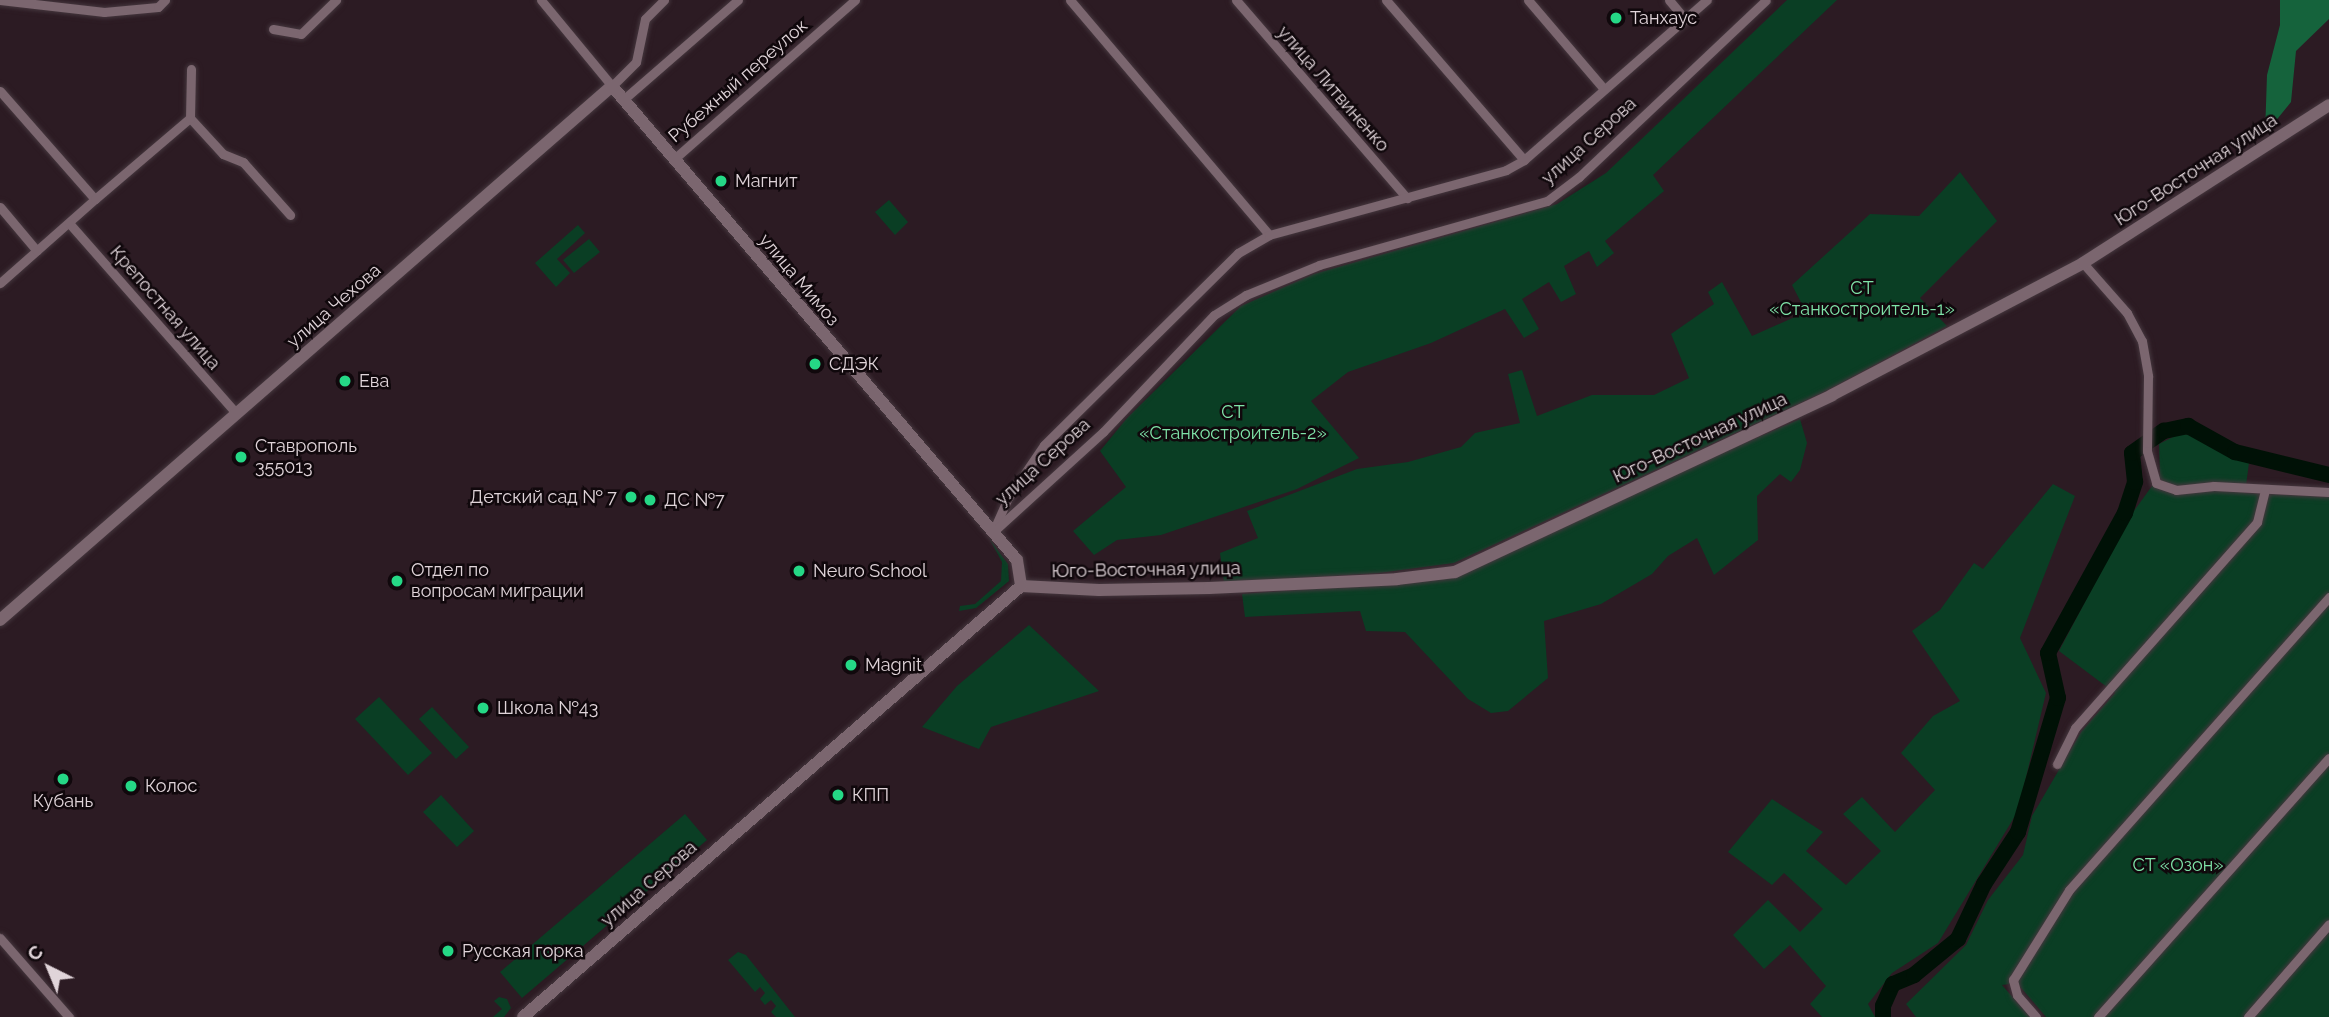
<!DOCTYPE html>
<html>
<head>
<meta charset="utf-8">
<style>
	body { margin:0 }
	#map { position:relative; width:2329px; height:1017px; overflow:hidden; background:#2c1b23; font-family:Raleway,sans-serif }
	div>[style] { position:absolute }
	[style*='--x'] { left:calc(var(--x)*1px); top:calc(var(--y)*1px); width:calc(var(--w)*1px); rotate:calc(var(--a)*1deg) }
	.green>* { inset:0; background:#0a3e24 }
	.forest>* { inset:0; background:#15633c }
	.river>* { height:16px; margin:-8px; padding:0 8px; transform-origin:8px; border-radius:8px; background:#001106 }
	.roads { filter:drop-shadow(0 0 2px #45373e) drop-shadow(0 0 2px #45373e) }
	.street>* { height:9px; margin:-4.5px; padding:0 4.5px; transform-origin:4.5px; border-radius:4.5px; background:#7b666f }
	.secondary>* { height:12px; margin:-6px; padding:0 6px; transform-origin:6px; border-radius:6px; background:#7b666f }
	.dots>* { width:19px; height:19px; translate:-50% -50%; box-sizing:border-box; border:4px solid #10080c; border-radius:50% }
	span { translate:-50% -50%; white-space:nowrap; text-align:center; line-height:1.15; -webkit-text-stroke:5px #10080c; paint-order:stroke }
	.poi-label { font-size:18px; color:#e0d4d9 }
	.left { translate:0 -50%; text-align:left }
	.right { translate:-100% -50%; text-align:right }
	.street-label { font-size:18px; color:#e0d4d9 }
	.park-label { font-size:18px; color:#7fe3a8 }
	.north { position:absolute; left:14px; top:933px; width:70px; height:70px; -webkit-text-stroke:5px #10080c; paint-order:stroke; rotate:317deg; font-size:19px; font-weight:700; line-height:28px; text-align:center; color:#e0d4d9 }
	.north::after { content:''; display:block; margin:auto; width:24px; height:32px; background:#e0d4d9; clip-path:polygon(50% 0,100% 100%,50% 72%,0 100%) }
</style>
</head>
<body>
<div id="map">
	<div class="green">
		<div style="clip-path:polygon(1787px 0,1837px 0,1653px 175px,1664px 191px,1605px 241px,1614px 253px,1597px 267px,1589px 251px,1564px 266px,1576px 294px,1561px 302px,1549px 282px,1522px 299px,1539px 329px,1524px 338px,1505px 309px,1431px 343px,1348px 372px,1311px 401px,1359px 458px,1297px 489px,1161px 535px,1117px 540px,1094px 555px,1073px 531px,1126px 487px,1100px 451px,1127px 418px,1241px 306px,1314px 274px,1557px 204px,1606px 173px)"></div>
		<div style="clip-path:polygon(1960px 172px,1997px 221px,1920px 298px,1947px 326px,1826px 391px,1454px 563px,1379px 573px,1224px 583px,1220px 553px,1258px 538px,1247px 511px,1357px 469px,1408px 462px,1461px 447px,1475px 433px,1520px 423px,1508px 374px,1522px 370px,1537px 416px,1592px 395px,1654px 395px,1689px 378px,1671px 334px,1714px 304px,1708px 292px,1722px 282px,1752px 336px,1806px 312px,1792px 285px,1870px 214px,1919px 216px)"></div>
		<div style="clip-path:polygon(889px 200px,908px 222px,895px 235px,875px 212px)"></div>
		<div style="clip-path:polygon(578px 225px,585px 233px,557px 259px,570px 273px,556px 287px,535px 263px)"></div>
		<div style="clip-path:polygon(589px 239px,600px 252px,574px 273px,563px 260px)"></div>
		<div style="clip-path:polygon(1800px 419px,1807px 443px,1800px 470px,1791px 482px,1780px 474px,1757px 496px,1758px 540px,1714px 575px,1697px 538px,1668px 556px,1652px 574px,1601px 604px,1544px 621px,1548px 678px,1508px 711px,1491px 713px,1468px 699px,1405px 632px,1366px 631px,1360px 611px,1245px 617px,1242px 594px,1425px 581px)"></div>
		<div style="clip-path:polygon(2181px 433px,2205px 439px,2249px 463px,2245px 493px,2329px 497px,2329px 1017px,2046px 1017px,2017px 983px,2002px 985px,2030px 1017px,1916px 1017px,1906px 1004px,1966px 945px,1988px 900px,2023px 855px,2032px 816px,2081px 732px,2115px 693px,2059px 651px,2131px 515px,2160px 475px,2159px 444px)"></div>
		<div style="clip-path:polygon(2053px 484px,2075px 496px,2020px 638px,2046px 693px,2018px 811px,1938px 943px,1892px 973px,1868px 1004px,1875px 1017px,1822px 1017px,1810px 1004px,1826px 986px,1790px 945px,1764px 969px,1733px 935px,1768px 900px,1800px 932px,1823px 909px,1784px 873px,1772px 885px,1728px 852px,1772px 799px,1823px 832px,1806px 851px,1846px 885px,1881px 851px,1843px 814px,1862px 797px,1895px 832px,1935px 790px,1901px 753px,1933px 716px,1960px 701px,1912px 631px,1940px 610px,1974px 563px,1983px 569px)"></div>
		<div style="clip-path:polygon(989px 538px,1008px 564px,1009px 581px,976px 608px,959px 611px,960px 606px,975px 604px,1001px 581px,1002px 562px)"></div>
		<div style="clip-path:polygon(1029px 625px,1099px 691px,991px 727px,979px 749px,922px 727px,957px 686px)"></div>
		<div style="clip-path:polygon(379px 697px,432px 753px,408px 775px,355px 719px)"></div>
		<div style="clip-path:polygon(432px 707px,469px 747px,456px 759px,419px 719px)"></div>
		<div style="clip-path:polygon(441px 795px,474px 831px,457px 847px,423px 812px)"></div>
		<div style="clip-path:polygon(685px 814px,707px 840px,522px 998px,500px 972px)"></div>
		<div style="clip-path:polygon(738px 952px,746px 955px,795px 1017px,776px 1017px,771px 1012px,776px 1006px,771px 1000px,765px 1005px,760px 999px,765px 993px,760px 987px,755px 992px,728px 960px)"></div>
		<div style="clip-path:polygon(499px 997px,507px 999px,511px 1008px,504px 1017px,493px 1017px,502px 1009px,494px 1001px)"></div>
	</div>
	<div class="forest">
		<div style="clip-path:polygon(2280px 0,2329px 0,2329px 19px,2296px 51px,2291px 102px,2265px 134px,2267px 75px,2280px 25px)"></div>
	</div>
	<div class="river">
		<div style="--x:1883;--y:1017;--w:11;--a:-90"></div>
		<div style="--x:1883;--y:1006;--w:24;--a:-66"></div>
		<div style="--x:1893;--y:984;--w:23;--a:-23"></div>
		<div style="--x:1914;--y:975;--w:57;--a:-39.3"></div>
		<div style="--x:1958;--y:939;--w:61;--a:-64.7"></div>
		<div style="--x:1984;--y:884;--w:62;--a:-56.8"></div>
		<div style="--x:2018;--y:832;--w:140;--a:-73.4"></div>
		<div style="--x:2058;--y:698;--w:46;--a:-102.5"></div>
		<div style="--x:2048;--y:653;--w:160;--a:-61.2"></div>
		<div style="--x:2125;--y:513;--w:33;--a:-72"></div>
		<div style="--x:2135;--y:482;--w:29;--a:-96"></div>
		<div style="--x:2132;--y:453;--w:39;--a:-35"></div>
		<div style="--x:2164;--y:431;--w:25;--a:-12"></div>
		<div style="--x:2188;--y:426;--w:54;--a:29"></div>
		<div style="--x:2235;--y:452;--w:97;--a:13.7"></div>
	</div>
	<div class="roads">
		<div class="street">
			<div style="--x:0;--y:0;--w:105;--a:6.6"></div>
			<div style="--x:104;--y:12;--w:54;--a:-5.3"></div>
			<div style="--x:158;--y:7;--w:10;--a:-45"></div>
			<div style="--x:541;--y:0;--w:112;--a:50.5"></div>
			<div style="--x:612;--y:86;--w:34;--a:-45"></div>
			<div style="--x:636;--y:62;--w:44;--a:-78.2"></div>
			<div style="--x:645;--y:19;--w:27;--a:-45"></div>
			<div style="--x:1070;--y:0;--w:308;--a:49.7"></div>
			<div style="--x:1236;--y:0;--w:262;--a:49.2"></div>
			<div style="--x:1386;--y:0;--w:211;--a:49.2"></div>
			<div style="--x:1528;--y:0;--w:117;--a:49.5"></div>
			<div style="--x:1669;--y:0;--w:25;--a:50"></div>
			<div style="--x:273;--y:29;--w:28;--a:10"></div>
			<div style="--x:301;--y:34;--w:49;--a:-44.2"></div>
			<div style="--x:0;--y:91;--w:144;--a:48.7"></div>
			<div style="--x:95;--y:199;--w:127;--a:138.5"></div>
			<div style="--x:624;--y:99;--w:151;--a:-41"></div>
			<div style="--x:190;--y:118;--w:49;--a:47.5"></div>
			<div style="--x:223;--y:154;--w:22;--a:22"></div>
			<div style="--x:243;--y:162;--w:71;--a:48.4"></div>
			<div style="--x:674;--y:159;--w:241;--a:-41.3"></div>
			<div style="--x:95;--y:199;--w:125;--a:-40.5"></div>
			<div style="--x:190;--y:118;--w:49;--a:-88.8"></div>
			<div style="--x:0;--y:207;--w:57;--a:49.9"></div>
			<div style="--x:69;--y:223;--w:254;--a:48.7"></div>
			<div style="--x:2083;--y:263;--w:67;--a:48.7"></div>
			<div style="--x:2127;--y:313;--w:32;--a:62"></div>
			<div style="--x:2142;--y:341;--w:36;--a:80"></div>
			<div style="--x:2148;--y:376;--w:75;--a:90.8"></div>
			<div style="--x:2147;--y:451;--w:33;--a:74"></div>
			<div style="--x:2156;--y:483;--w:21;--a:19"></div>
			<div style="--x:2176;--y:490;--w:38;--a:-6"></div>
			<div style="--x:2214;--y:486;--w:115;--a:3"></div>
			<div style="--x:995;--y:527;--w:32;--a:-66"></div>
			<div style="--x:1008;--y:498;--w:64;--a:-55.8"></div>
			<div style="--x:1044;--y:445;--w:273;--a:-44.7"></div>
			<div style="--x:1238;--y:253;--w:36;--a:-30"></div>
			<div style="--x:1269;--y:235;--w:246;--a:-15.3"></div>
			<div style="--x:1506;--y:170;--w:21;--a:-29"></div>
			<div style="--x:1524;--y:160;--w:243;--a:-41.2"></div>
			<div style="--x:993;--y:532;--w:149;--a:-42.3"></div>
			<div style="--x:1103;--y:432;--w:161;--a:-46.5"></div>
			<div style="--x:1214;--y:315;--w:38;--a:-32"></div>
			<div style="--x:1246;--y:295;--w:79;--a:-22.3"></div>
			<div style="--x:1319;--y:265;--w:237;--a:-15.7"></div>
			<div style="--x:1547;--y:201;--w:40;--a:-37"></div>
			<div style="--x:1579;--y:177;--w:257;--a:-43.4"></div>
			<div style="--x:2057;--y:764;--w:40;--a:-63.4"></div>
			<div style="--x:2075;--y:728;--w:275;--a:-48.5"></div>
			<div style="--x:2257;--y:522;--w:33;--a:-76"></div>
			<div style="--x:0;--y:938;--w:105;--a:48.9"></div>
			<div style="--x:2036;--y:1017;--w:29;--a:-131"></div>
			<div style="--x:2017;--y:995;--w:16;--a:-105"></div>
			<div style="--x:2013;--y:980;--w:106;--a:-58.1"></div>
			<div style="--x:2069;--y:890;--w:392;--a:-48.4"></div>
			<div style="--x:2098;--y:1017;--w:347;--a:-48.3"></div>
			<div style="--x:2248;--y:1017;--w:123;--a:-48.9"></div>
		</div>
		<div class="secondary">
			<div style="--x:1021;--y:586;--w:78;--a:2.9"></div>
			<div style="--x:1099;--y:590;--w:110;--a:-1"></div>
			<div style="--x:1209;--y:588;--w:188;--a:-2.7"></div>
			<div style="--x:1397;--y:579;--w:58;--a:-6.9"></div>
			<div style="--x:1455;--y:572;--w:416;--a:-25.1"></div>
			<div style="--x:1832;--y:395;--w:284;--a:-27.7"></div>
			<div style="--x:2083;--y:263;--w:292;--a:-32.7"></div>
			<div style="--x:0;--y:620;--w:812;--a:-41.11"></div>
			<div style="--x:612;--y:86;--w:623;--a:49.49"></div>
			<div style="--x:1017;--y:560;--w:26;--a:81"></div>
			<div style="--x:523;--y:1017;--w:659;--a:-40.87"></div>
		</div>
	</div>
	<div class="dots">
		<div style="left:1616px;top:18px;background:#25d886"></div>
		<div style="left:721px;top:181px;background:#25d886"></div>
		<div style="left:815px;top:364px;background:#25d886"></div>
		<div style="left:345px;top:381px;background:#25d886"></div>
		<div style="left:241px;top:457px;background:#25d886"></div>
		<div style="left:631px;top:497px;background:#25d886"></div>
		<div style="left:650px;top:500px;background:#25d886"></div>
		<div style="left:799px;top:571px;background:#25d886"></div>
		<div style="left:397px;top:581px;background:#25d886"></div>
		<div style="left:851px;top:665px;background:#25d886"></div>
		<div style="left:483px;top:708px;background:#25d886"></div>
		<div style="left:63px;top:779px;background:#25d886"></div>
		<div style="left:131px;top:786px;background:#25d886"></div>
		<div style="left:838px;top:795px;background:#25d886"></div>
		<div style="left:448px;top:951px;background:#25d886"></div>
	</div>
	<div class="poi-label">
		<span class="left" style="left:1630px;top:18px">Танхаус</span>
		<span class="left" style="left:735px;top:181px">Магнит</span>
		<span class="left" style="left:829px;top:364px">СДЭК</span>
		<span class="left" style="left:359px;top:381px">Ева</span>
		<span class="left" style="left:255px;top:457px">Ставрополь<br>355013</span>
		<span class="right" style="left:617px;top:497px">Детский сад № 7</span>
		<span class="left" style="left:664px;top:500px">ДС №7</span>
		<span class="left" style="left:411px;top:581px">Отдел по<br>вопросам миграции</span>
		<span class="left" style="left:813px;top:571px">Neuro School</span>
		<span class="left" style="left:865px;top:665px">Magnit</span>
		<span class="left" style="left:497px;top:708px">Школа №43</span>
		<span class="left" style="left:145px;top:786px">Колос</span>
		<span class="left" style="left:852px;top:795px">КПП</span>
		<span style="left:63px;top:801px">Кубань</span>
		<span class="left" style="left:462px;top:951px">Русская горка</span>
	</div>
	<div class="street-label">
		<span style="left:738px;top:81px;rotate:-41deg">Рубежный переулок</span>
		<span style="left:1333px;top:89px;rotate:49deg">улица Литвиненко</span>
		<span style="left:1589px;top:141px;rotate:-42deg">улица Серова</span>
		<span style="left:2196px;top:170px;rotate:-33deg">Юго-Восточная улица</span>
		<span style="left:799px;top:280px;rotate:50deg">улица Мимоз</span>
		<span style="left:334px;top:306px;rotate:-41deg">улица Чехова</span>
		<span style="left:165px;top:308px;rotate:49deg">Крепостная улица</span>
		<span style="left:1700px;top:438px;rotate:-25deg">Юго-Восточная улица</span>
		<span style="left:1043px;top:462px;rotate:-42deg">улица Серова</span>
		<span style="left:1146px;top:570px;rotate:-1deg">Юго-Восточная улица</span>
		<span style="left:649px;top:884px;rotate:-41deg">улица Серова</span>
	</div>
	<div class="park-label">
		<span style="left:1862px;top:299px">СТ<br>«Станкостроитель-1»</span>
		<span style="left:1233px;top:423px">СТ<br>«Станкостроитель-2»</span>
		<span style="left:2178px;top:865px">СТ «Озон»</span>
	</div>
	<div class="north">С</div>
</div>
</body>
</html>
